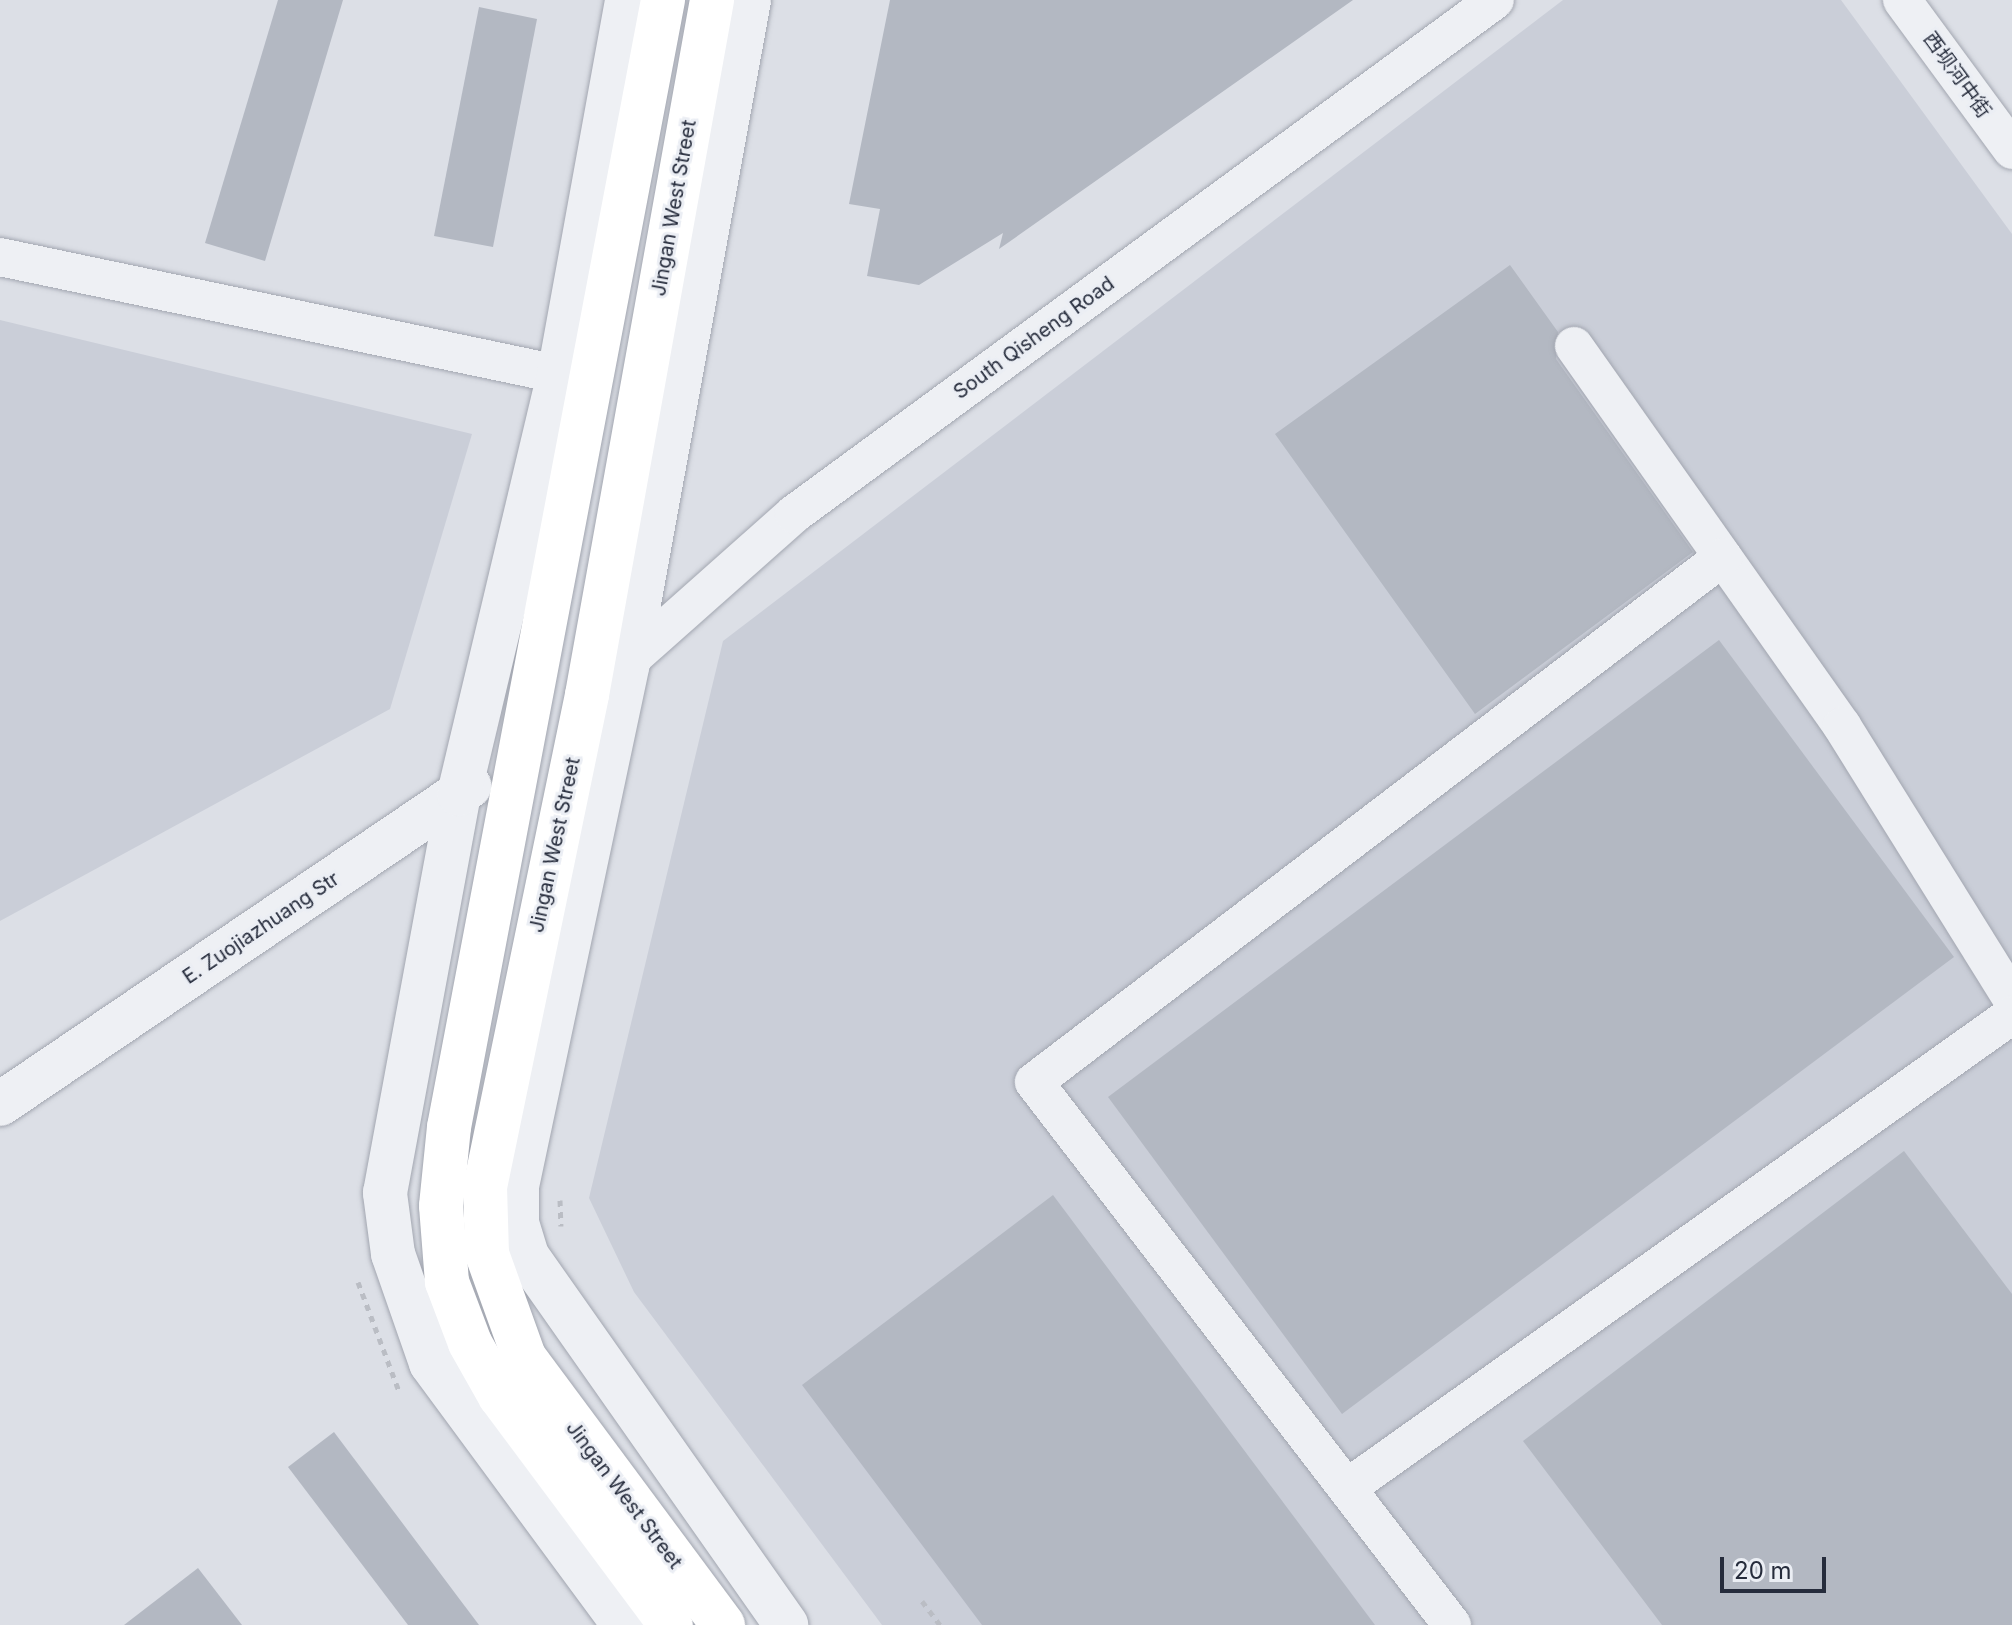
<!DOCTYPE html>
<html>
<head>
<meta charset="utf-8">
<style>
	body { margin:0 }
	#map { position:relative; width:2012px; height:1625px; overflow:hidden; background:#dcdfe6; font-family:Inter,"Noto Sans SC",sans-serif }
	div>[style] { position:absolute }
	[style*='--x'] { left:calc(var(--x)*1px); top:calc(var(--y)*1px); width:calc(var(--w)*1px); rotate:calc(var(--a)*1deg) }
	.built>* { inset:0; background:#caced8 }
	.building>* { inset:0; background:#b3b8c2 }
	.path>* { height:5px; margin-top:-2.5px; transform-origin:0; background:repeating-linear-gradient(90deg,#babdc4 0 6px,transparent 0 12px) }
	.roads { filter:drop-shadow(0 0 2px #a2a6b0) drop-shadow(0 0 2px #a2a6b0) }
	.minor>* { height:38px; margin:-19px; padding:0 19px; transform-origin:19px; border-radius:19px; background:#eef0f4 }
	.tertiary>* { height:44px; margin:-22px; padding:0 22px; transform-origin:22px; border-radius:22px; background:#eef0f4 }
	.secondary>* { height:44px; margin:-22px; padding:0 22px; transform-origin:22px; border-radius:22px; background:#fff }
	span { translate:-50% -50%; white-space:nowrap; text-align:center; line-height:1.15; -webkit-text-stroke:6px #ebeef4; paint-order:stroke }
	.street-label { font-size:20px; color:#262c3c }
	.scale { position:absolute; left:1720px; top:1557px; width:106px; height:36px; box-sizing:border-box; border:4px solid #262c3c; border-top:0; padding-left:10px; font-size:24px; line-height:28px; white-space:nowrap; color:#262c3c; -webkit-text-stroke:6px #ebeef4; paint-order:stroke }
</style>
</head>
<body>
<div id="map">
	<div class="built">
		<div style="clip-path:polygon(1563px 0,1841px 0,2012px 234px,2012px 1625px,882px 1625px,634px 1292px,589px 1198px,723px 641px)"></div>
		<div style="clip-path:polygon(0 320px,472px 434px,390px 709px,0 921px)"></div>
	</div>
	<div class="building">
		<div style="clip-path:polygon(278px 0,343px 0,265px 261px,205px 243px)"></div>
		<div style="clip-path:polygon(890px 0,1353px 0,999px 249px,1003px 233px,919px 285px,867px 276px,880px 209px,849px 204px)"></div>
		<div style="clip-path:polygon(479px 7px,537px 19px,493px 247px,434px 236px)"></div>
		<div style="clip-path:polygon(1510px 265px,1558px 332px,1556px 359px,1693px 552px,1475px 714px,1275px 434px)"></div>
		<div style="clip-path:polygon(1719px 640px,1954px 957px,1342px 1414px,1108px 1097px)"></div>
		<div style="clip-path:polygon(1904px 1151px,2012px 1294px,2012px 1625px,1662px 1625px,1523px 1441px)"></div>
		<div style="clip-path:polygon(1053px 1195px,1375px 1625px,982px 1625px,802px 1385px)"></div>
		<div style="clip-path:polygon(334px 1432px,479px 1625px,408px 1625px,288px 1467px)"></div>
		<div style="clip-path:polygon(198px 1568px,242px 1625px,124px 1625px)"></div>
	</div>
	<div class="path">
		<div style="--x:560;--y:1200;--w:26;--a:88"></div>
		<div style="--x:358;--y:1282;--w:116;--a:69.4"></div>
		<div style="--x:922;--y:1601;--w:30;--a:53"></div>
	</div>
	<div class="roads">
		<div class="minor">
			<div style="--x:1902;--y:0;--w:186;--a:53.7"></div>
			<div style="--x:0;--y:257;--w:599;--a:11.85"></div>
			<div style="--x:1574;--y:346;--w:465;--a:54.8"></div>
			<div style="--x:1842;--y:726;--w:322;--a:58.1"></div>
			<div style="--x:615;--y:673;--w:239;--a:-41.6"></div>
			<div style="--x:794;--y:514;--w:869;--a:-36.25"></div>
			<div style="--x:1347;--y:1488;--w:816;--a:-35.42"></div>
			<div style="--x:1452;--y:1625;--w:685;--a:-127.59"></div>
			<div style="--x:1034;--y:1082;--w:866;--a:-37.31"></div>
		</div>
		<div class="tertiary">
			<div style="--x:749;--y:0;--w:674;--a:100.34"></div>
			<div style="--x:628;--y:663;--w:535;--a:101.98"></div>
			<div style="--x:517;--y:1186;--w:37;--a:90"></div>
			<div style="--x:517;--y:1223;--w:34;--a:73"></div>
			<div style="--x:527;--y:1256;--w:451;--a:54.9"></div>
			<div style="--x:0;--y:1104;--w:567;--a:-34.08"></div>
			<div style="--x:624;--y:1625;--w:325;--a:-126.4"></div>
			<div style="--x:431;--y:1363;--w:115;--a:-109.2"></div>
			<div style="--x:393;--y:1254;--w:62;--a:-97.5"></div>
			<div style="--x:385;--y:1193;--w:406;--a:-79.5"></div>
			<div style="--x:459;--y:794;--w:431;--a:-76.6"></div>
			<div style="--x:559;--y:375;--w:381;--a:-79.7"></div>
		</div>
		<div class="secondary">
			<div style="--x:663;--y:0;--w:1147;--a:100.75"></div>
			<div style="--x:449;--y:1127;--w:79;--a:95.8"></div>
			<div style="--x:441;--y:1206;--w:76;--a:85.5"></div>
			<div style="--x:447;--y:1282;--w:65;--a:69.3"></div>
			<div style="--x:470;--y:1343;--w:61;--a:60.5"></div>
			<div style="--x:500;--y:1396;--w:286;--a:53.3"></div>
			<div style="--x:712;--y:0;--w:706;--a:100.2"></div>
			<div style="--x:587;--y:695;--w:502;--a:101.71"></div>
			<div style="--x:485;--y:1187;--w:67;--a:88.3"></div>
			<div style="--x:487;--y:1254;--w:109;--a:70.2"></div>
			<div style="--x:524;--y:1357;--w:334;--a:53.4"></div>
		</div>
	</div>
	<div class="street-label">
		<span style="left:1957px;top:75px;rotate:54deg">西坝河中街</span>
		<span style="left:674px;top:208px;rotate:-80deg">Jingan West Street</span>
		<span style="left:1034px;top:338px;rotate:-36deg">South Qisheng Road</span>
		<span style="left:555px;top:845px;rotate:-78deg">Jingan West Street</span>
		<span style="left:261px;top:928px;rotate:-34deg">E. Zuojiazhuang Str</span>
		<span style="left:624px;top:1495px;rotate:53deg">Jingan West Street</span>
	</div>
	<div class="scale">20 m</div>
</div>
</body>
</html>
